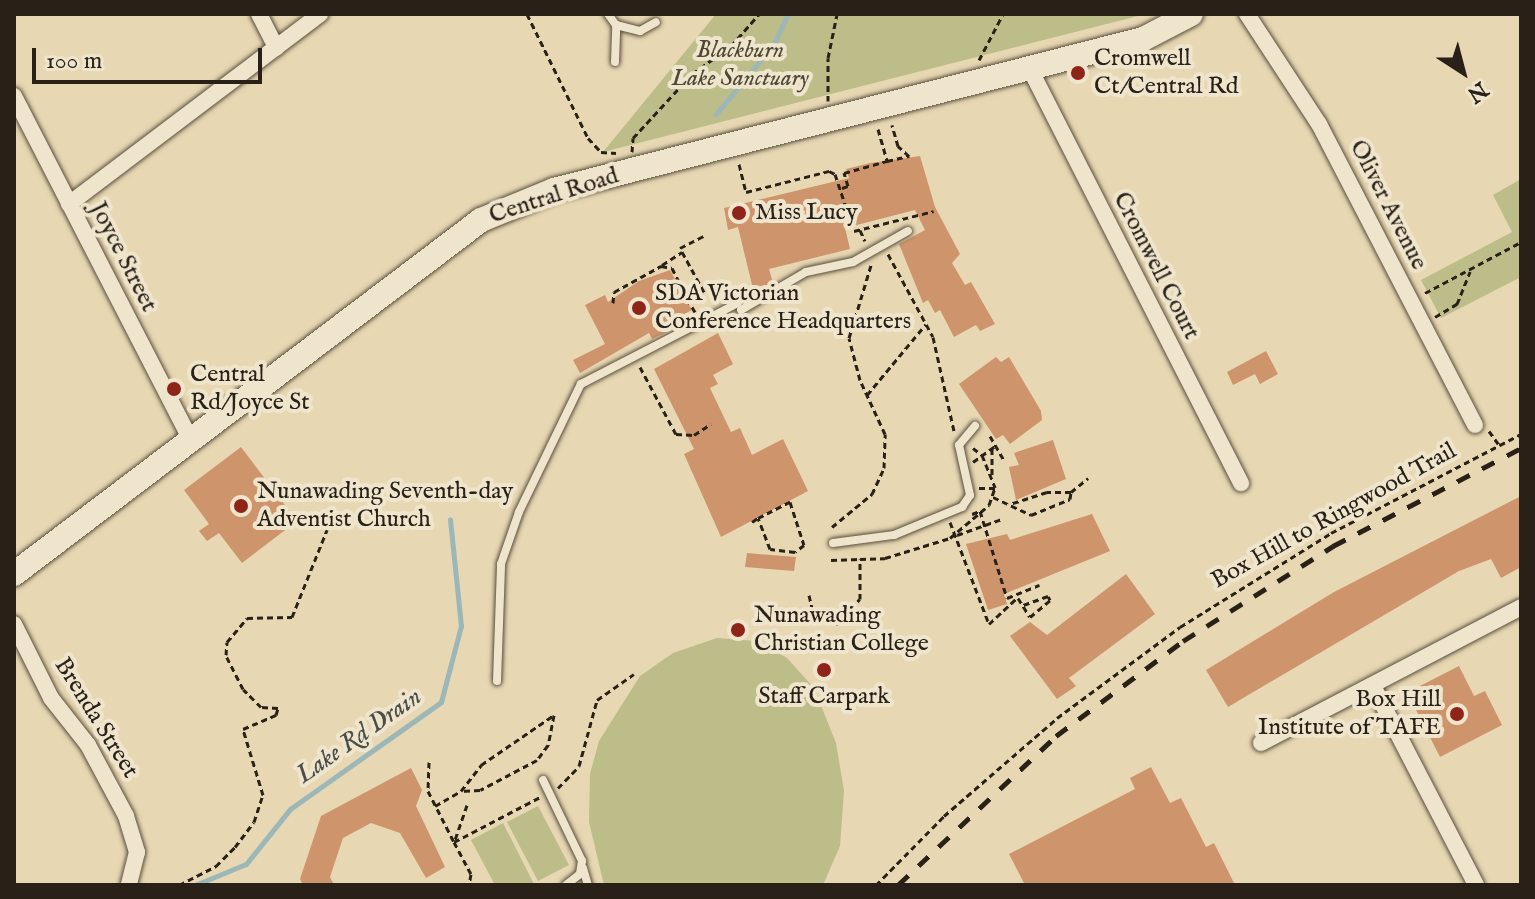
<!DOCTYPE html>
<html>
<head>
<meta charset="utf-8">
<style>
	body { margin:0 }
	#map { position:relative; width:1535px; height:899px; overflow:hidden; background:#e7d7b2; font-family:"IM FELL English",serif }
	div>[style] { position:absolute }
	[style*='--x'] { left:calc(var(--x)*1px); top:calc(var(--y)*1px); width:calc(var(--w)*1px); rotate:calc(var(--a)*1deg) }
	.green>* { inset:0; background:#bcbd88 }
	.stream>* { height:5px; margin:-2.5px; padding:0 2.5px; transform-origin:2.5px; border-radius:2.5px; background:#9bb7b7 }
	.building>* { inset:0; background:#ce956c }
	.path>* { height:3px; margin-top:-1.5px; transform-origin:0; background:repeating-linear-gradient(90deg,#292118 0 6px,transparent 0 10px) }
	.roads { filter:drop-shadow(0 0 2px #584e3e) drop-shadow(0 0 2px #584e3e) }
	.lane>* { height:8px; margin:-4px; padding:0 4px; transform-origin:4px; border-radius:4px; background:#efe5cd }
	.street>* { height:16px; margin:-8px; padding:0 8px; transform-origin:8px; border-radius:8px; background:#efe5cd }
	.secondary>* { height:24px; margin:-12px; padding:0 12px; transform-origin:12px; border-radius:12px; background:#efe5cd }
	.rail>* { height:5px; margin-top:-2.5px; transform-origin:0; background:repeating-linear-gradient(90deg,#292118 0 14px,transparent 0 28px) }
	.dots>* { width:22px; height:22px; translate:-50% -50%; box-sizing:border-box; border:4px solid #efe5cd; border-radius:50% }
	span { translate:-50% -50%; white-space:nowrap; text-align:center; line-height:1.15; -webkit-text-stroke:8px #efe5cd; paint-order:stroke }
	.park-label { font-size:24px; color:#4e4834; font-style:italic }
	.poi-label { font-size:24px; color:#292118 }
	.left { translate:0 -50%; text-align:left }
	.right { translate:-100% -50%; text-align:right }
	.street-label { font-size:24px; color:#292118 }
	.water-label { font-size:26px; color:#4b4e48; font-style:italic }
	.frame { position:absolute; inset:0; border:16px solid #292118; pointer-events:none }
	.north { position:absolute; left:1423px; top:32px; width:80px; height:80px; -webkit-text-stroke:6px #efe5cd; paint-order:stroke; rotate:144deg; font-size:22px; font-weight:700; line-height:32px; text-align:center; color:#292118 }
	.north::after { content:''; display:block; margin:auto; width:28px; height:36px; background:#292118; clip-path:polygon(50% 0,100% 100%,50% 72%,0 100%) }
	.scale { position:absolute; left:32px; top:48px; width:230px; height:36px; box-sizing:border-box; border:4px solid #292118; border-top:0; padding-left:10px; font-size:24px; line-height:28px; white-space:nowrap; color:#292118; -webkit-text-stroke:6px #efe5cd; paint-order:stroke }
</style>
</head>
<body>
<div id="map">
	<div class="green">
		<div style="clip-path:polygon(716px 14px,1146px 14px,603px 152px)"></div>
		<div style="clip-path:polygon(1521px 179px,1521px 277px,1441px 318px,1421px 280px,1512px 232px,1493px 195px)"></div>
		<div style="clip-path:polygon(717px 638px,756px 641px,787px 658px,814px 688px,836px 743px,844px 791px,840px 846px,823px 885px,604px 885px,589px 822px,590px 774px,599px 741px,640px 676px,673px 653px)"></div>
		<div style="clip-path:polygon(538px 806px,569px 865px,538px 881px,507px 822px)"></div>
		<div style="clip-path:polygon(503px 823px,534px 884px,531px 885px,495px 885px,471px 840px)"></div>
	</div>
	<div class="stream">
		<div style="--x:716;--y:114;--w:89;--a:-50.4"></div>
		<div style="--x:773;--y:45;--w:34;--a:-64"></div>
		<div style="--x:195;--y:885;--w:55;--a:-22.4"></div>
		<div style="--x:246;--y:864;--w:70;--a:-51.3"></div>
		<div style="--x:290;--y:809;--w:185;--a:-35.3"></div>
		<div style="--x:441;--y:702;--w:79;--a:-75.3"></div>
		<div style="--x:461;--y:626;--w:107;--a:-95.9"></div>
	</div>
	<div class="building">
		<div style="clip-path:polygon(920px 156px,935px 207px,960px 254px,952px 263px,965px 285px,971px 282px,995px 324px,980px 331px,976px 325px,954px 337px,940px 310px,935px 313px,928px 300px,923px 303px,899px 244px,925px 230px,915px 210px,845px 228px,850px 249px,769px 269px,773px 283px,753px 289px,738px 227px,728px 230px,724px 208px,849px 178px,846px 169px,870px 163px)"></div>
		<div style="clip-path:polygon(670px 270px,692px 310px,665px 324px,669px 331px,652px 339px,649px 333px,580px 373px,573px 360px,605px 344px,585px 305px,605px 295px,608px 302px,639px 281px)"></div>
		<div style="clip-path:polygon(718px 333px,733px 364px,713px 375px,718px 384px,710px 388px,731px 432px,740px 428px,752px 455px,783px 439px,808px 491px,721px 537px,684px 454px,694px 449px,654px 369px)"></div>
		<div style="clip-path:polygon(1266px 351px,1278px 374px,1260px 384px,1255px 374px,1233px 385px,1227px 372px)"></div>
		<div style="clip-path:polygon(996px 357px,1001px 362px,1009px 357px,1041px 411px,1042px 420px,1010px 444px,1003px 435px,996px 439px,959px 384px)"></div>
		<div style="clip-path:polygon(1053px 440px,1066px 479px,1016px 500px,1009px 467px,1019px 465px,1014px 453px)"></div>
		<div style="clip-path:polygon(241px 447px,297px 521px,242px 563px,219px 533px,207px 541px,199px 531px,209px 524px,184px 490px)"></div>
		<div style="clip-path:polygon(1521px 496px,1521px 567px,1501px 578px,1491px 559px,1459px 571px,1228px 707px,1206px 670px,1334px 592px)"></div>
		<div style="clip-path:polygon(1092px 514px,1110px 551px,1004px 594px,1007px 604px,988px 610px,966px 544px,1007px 534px,1010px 540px)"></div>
		<div style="clip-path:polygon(747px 553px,796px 557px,794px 571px,745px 567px)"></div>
		<div style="clip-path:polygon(1126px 574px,1155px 614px,1069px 678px,1076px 686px,1057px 699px,1010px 636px,1030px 622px,1047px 635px)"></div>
		<div style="clip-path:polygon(1459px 666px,1474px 696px,1485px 691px,1502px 725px,1440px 757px,1412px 702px,1423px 697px,1418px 687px)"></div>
		<div style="clip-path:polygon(1151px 767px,1170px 803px,1181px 798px,1206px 847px,1214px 843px,1235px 885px,1025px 885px,1009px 854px,1135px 789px,1130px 778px)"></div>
		<div style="clip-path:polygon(411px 768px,422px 790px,416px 806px,445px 867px,426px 878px,400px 833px,371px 823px,343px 838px,330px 877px,334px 885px,303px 885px,300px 879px,321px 816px)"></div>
	</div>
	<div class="path">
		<div style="--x:527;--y:14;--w:138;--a:63.8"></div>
		<div style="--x:588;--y:138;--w:19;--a:47"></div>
		<div style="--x:601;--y:152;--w:15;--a:4"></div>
		<div style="--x:979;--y:60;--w:52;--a:-62.4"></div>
		<div style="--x:828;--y:101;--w:43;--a:-90"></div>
		<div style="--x:828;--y:58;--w:45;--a:-78.4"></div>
		<div style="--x:878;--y:129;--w:33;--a:74"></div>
		<div style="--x:887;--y:161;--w:23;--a:-13"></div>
		<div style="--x:909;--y:156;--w:15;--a:-138"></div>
		<div style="--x:898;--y:146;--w:22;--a:-106"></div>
		<div style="--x:632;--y:152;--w:14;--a:-86"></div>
		<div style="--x:633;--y:138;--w:87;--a:-47.3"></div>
		<div style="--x:692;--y:74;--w:48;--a:-35.7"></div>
		<div style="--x:731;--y:46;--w:43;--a:-48.8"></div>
		<div style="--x:739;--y:164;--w:29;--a:76"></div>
		<div style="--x:746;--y:192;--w:86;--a:-14.2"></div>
		<div style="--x:829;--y:171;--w:7;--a:27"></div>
		<div style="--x:835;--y:174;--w:60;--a:71.6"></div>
		<div style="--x:854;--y:231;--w:82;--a:-14"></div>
		<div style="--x:842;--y:188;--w:6;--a:-18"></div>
		<div style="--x:848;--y:186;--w:14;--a:-107"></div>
		<div style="--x:844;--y:173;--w:45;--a:-15.6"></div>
		<div style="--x:860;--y:230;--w:12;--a:66"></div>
		<div style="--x:888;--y:254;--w:94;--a:61.5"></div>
		<div style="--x:933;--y:337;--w:96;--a:77.4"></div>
		<div style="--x:662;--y:265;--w:24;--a:-33"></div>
		<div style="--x:1425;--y:293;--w:109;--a:-28"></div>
		<div style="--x:613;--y:303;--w:11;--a:-85"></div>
		<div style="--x:614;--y:292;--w:54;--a:-29"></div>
		<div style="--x:661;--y:266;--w:11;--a:10"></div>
		<div style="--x:672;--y:268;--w:36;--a:63"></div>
		<div style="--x:695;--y:312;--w:14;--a:-120"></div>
		<div style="--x:688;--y:300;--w:18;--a:-27"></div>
		<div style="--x:704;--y:292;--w:50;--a:-118.6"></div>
		<div style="--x:680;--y:248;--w:27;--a:-27"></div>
		<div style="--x:1435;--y:317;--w:26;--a:-31"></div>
		<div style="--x:1457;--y:304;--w:35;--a:-68"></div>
		<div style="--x:640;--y:367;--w:76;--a:61.8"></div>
		<div style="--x:676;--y:434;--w:18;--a:3"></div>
		<div style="--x:694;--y:435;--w:20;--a:-33"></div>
		<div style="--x:867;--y:395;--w:92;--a:-50.3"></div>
		<div style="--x:1489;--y:431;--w:17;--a:54"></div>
		<div style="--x:990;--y:436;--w:28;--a:60"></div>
		<div style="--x:973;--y:448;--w:11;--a:38"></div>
		<div style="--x:982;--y:455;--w:35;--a:68"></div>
		<div style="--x:995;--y:488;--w:17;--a:180"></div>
		<div style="--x:992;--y:448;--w:29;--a:90"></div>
		<div style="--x:973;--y:462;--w:29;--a:-36"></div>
		<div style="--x:1071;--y:492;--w:22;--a:-39"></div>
		<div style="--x:993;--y:497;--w:42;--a:25.3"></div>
		<div style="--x:1031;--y:515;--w:42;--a:-22.3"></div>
		<div style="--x:1070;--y:499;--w:7;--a:-82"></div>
		<div style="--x:1071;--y:492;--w:24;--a:180"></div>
		<div style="--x:1047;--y:492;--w:40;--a:162"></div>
		<div style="--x:972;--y:514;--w:9;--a:-21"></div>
		<div style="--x:980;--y:511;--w:91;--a:72.8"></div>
		<div style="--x:1007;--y:598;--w:35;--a:-22"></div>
		<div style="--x:752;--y:522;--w:7;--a:-34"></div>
		<div style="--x:758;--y:518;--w:36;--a:-27"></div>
		<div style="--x:790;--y:502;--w:45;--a:72"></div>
		<div style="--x:804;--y:545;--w:11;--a:142"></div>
		<div style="--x:795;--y:552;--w:25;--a:-173"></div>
		<div style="--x:770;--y:549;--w:33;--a:-111"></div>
		<div style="--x:950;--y:522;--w:109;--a:69.1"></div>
		<div style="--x:989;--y:624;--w:40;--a:-43"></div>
		<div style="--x:832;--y:527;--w:52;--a:-39.5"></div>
		<div style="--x:872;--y:494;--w:29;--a:-65"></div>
		<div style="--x:884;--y:468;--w:34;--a:-88"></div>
		<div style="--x:885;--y:434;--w:60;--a:-114.8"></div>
		<div style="--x:860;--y:380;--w:43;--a:-104.7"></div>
		<div style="--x:849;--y:338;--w:76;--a:-73.2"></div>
		<div style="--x:957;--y:535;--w:48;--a:-19.6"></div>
		<div style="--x:831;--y:560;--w:29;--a:-2"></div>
		<div style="--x:809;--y:595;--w:22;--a:77"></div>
		<div style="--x:814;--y:616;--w:25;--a:18"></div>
		<div style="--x:838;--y:624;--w:33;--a:-49"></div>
		<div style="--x:860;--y:599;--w:40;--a:-90"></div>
		<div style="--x:860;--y:559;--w:25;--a:-2"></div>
		<div style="--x:885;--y:558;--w:68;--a:-17.1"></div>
		<div style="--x:950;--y:538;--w:51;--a:-40.2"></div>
		<div style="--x:989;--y:505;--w:18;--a:-71"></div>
		<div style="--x:1018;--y:598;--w:22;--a:58"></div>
		<div style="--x:1030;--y:617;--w:26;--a:-40"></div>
		<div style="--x:1050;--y:600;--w:4;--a:-117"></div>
		<div style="--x:1048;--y:596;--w:27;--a:160"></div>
		<div style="--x:429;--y:762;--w:29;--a:92"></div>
		<div style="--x:428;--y:791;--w:57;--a:63"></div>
		<div style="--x:454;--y:842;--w:97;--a:-27.6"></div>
		<div style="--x:558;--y:788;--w:30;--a:-46"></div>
		<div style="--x:579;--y:766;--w:68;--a:-74.7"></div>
		<div style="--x:597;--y:700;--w:45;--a:-35.1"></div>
		<div style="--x:467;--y:805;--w:39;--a:109"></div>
		<div style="--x:454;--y:842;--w:36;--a:62"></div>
		<div style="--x:471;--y:874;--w:11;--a:100"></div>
		<div style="--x:435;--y:806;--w:30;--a:-30"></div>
		<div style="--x:461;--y:791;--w:33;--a:-52"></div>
		<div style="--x:481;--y:765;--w:88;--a:-34.4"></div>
		<div style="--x:554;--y:715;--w:31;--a:101"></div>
		<div style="--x:548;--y:745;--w:19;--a:126"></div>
		<div style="--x:537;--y:760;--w:64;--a:152.2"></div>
		<div style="--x:480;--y:790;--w:19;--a:177"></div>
		<div style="--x:179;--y:885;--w:42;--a:-27.2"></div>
		<div style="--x:216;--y:866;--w:27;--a:-45"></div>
		<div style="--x:235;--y:847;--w:31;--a:-53"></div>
		<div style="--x:254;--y:822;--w:28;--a:-72"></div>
		<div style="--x:263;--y:795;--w:69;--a:-106.9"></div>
		<div style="--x:243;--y:729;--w:36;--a:-23"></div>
		<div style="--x:276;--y:715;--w:7;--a:-74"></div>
		<div style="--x:278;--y:708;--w:17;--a:-177"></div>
		<div style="--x:261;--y:707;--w:25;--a:-135"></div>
		<div style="--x:243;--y:689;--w:38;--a:-117"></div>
		<div style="--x:226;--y:655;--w:13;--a:-86"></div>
		<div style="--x:227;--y:642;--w:31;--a:-50"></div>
		<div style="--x:247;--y:618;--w:45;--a:-1.3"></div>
		<div style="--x:292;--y:617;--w:94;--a:-68.1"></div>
		<div style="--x:876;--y:885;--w:97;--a:-45.4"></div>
		<div style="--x:944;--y:816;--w:150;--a:-40.9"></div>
		<div style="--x:1057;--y:718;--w:153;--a:-36.5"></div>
		<div style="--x:1180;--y:627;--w:178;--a:-31.9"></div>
		<div style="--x:1331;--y:533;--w:214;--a:-27.5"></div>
	</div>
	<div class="roads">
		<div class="lane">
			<div style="--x:608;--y:14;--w:14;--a:54"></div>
			<div style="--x:616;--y:25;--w:25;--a:14"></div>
			<div style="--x:640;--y:31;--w:18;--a:-29"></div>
			<div style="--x:615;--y:62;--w:37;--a:-88"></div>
			<div style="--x:741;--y:310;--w:75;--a:-30.3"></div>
			<div style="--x:806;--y:272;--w:48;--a:-12"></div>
			<div style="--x:853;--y:262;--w:63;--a:-29.4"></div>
			<div style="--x:833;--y:543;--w:62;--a:-7.5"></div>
			<div style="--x:894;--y:535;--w:74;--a:-22.4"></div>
			<div style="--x:962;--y:507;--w:14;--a:-56"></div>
			<div style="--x:970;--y:495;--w:51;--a:-102.4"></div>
			<div style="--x:959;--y:445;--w:25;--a:-50"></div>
			<div style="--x:497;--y:681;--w:117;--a:-88"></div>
			<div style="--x:501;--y:564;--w:55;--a:-70.9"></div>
			<div style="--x:519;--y:512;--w:142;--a:-64.2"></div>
			<div style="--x:581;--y:384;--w:177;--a:-27.3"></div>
			<div style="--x:543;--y:780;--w:90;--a:64.3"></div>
			<div style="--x:582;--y:861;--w:13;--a:99"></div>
			<div style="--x:580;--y:874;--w:18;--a:142"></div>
			<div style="--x:583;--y:868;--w:18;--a:74"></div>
		</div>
		<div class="street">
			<div style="--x:259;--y:14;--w:38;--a:63"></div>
			<div style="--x:1247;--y:14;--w:131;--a:56.8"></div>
			<div style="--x:1319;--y:124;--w:339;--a:62.6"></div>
			<div style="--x:1030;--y:69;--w:465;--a:63"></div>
			<div style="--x:14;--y:96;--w:386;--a:62.8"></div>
			<div style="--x:69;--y:204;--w:315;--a:-37.1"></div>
			<div style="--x:14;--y:624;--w:83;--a:63.4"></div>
			<div style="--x:51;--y:698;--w:60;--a:51.8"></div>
			<div style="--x:88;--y:745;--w:81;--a:61.8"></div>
			<div style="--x:126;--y:816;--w:38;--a:73"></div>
			<div style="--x:137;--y:852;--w:34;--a:104"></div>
			<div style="--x:1373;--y:686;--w:224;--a:62.6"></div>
			<div style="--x:1261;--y:743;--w:293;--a:-27.6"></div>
		</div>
		<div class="secondary">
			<div style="--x:14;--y:574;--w:586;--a:-37.16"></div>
			<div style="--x:481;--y:220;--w:79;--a:-22.3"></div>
			<div style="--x:554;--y:190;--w:608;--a:-14.38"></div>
			<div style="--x:1143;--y:39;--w:54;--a:-27.5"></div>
		</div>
	</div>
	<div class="rail">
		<div style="--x:898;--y:885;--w:217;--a:-43.3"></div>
		<div style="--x:1056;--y:736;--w:159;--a:-36.8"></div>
		<div style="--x:1183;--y:641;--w:178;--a:-32.3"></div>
		<div style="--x:1333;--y:546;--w:212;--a:-27.5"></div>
	</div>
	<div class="dots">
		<div style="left:1078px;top:73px;background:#8f2418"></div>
		<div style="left:739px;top:213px;background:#8f2418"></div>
		<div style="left:639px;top:308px;background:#8f2418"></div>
		<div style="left:174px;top:389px;background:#8f2418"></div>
		<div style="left:241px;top:506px;background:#8f2418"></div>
		<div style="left:738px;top:630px;background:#8f2418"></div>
		<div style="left:824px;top:670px;background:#8f2418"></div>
		<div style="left:1457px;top:714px;background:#8f2418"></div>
	</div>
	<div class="park-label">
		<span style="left:740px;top:65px">Blackburn<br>Lake Sanctuary</span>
	</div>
	<div class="poi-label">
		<span class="left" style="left:1094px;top:73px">Cromwell<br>Ct/Central Rd</span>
		<span class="left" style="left:755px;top:213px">Miss Lucy</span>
		<span class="left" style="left:655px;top:308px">SDA Victorian<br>Conference Headquarters</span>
		<span class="left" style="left:190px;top:389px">Central<br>Rd/Joyce St</span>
		<span class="left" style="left:257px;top:506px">Nunawading Seventh-day<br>Adventist Church</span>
		<span class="left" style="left:754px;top:630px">Nunawading<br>Christian College</span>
		<span style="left:824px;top:697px">Staff Carpark</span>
		<span class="right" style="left:1441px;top:714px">Box Hill<br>Institute of TAFE</span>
	</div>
	<div class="street-label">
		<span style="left:554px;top:196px;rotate:-18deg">Central Road</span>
		<span style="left:1388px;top:205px;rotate:63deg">Oliver Avenue</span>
		<span style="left:123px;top:257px;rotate:63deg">Joyce Street</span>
		<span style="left:1156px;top:266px;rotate:63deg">Cromwell Court</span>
		<span style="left:1334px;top:516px;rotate:-29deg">Box Hill to Ringwood Trail</span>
		<span style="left:96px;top:718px;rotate:58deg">Brenda Street</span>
	</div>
	<div class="water-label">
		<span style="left:359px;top:736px;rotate:-35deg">Lake Rd Drain</span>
	</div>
	<div class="frame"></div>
	<div class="north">N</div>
	<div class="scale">100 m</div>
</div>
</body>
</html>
